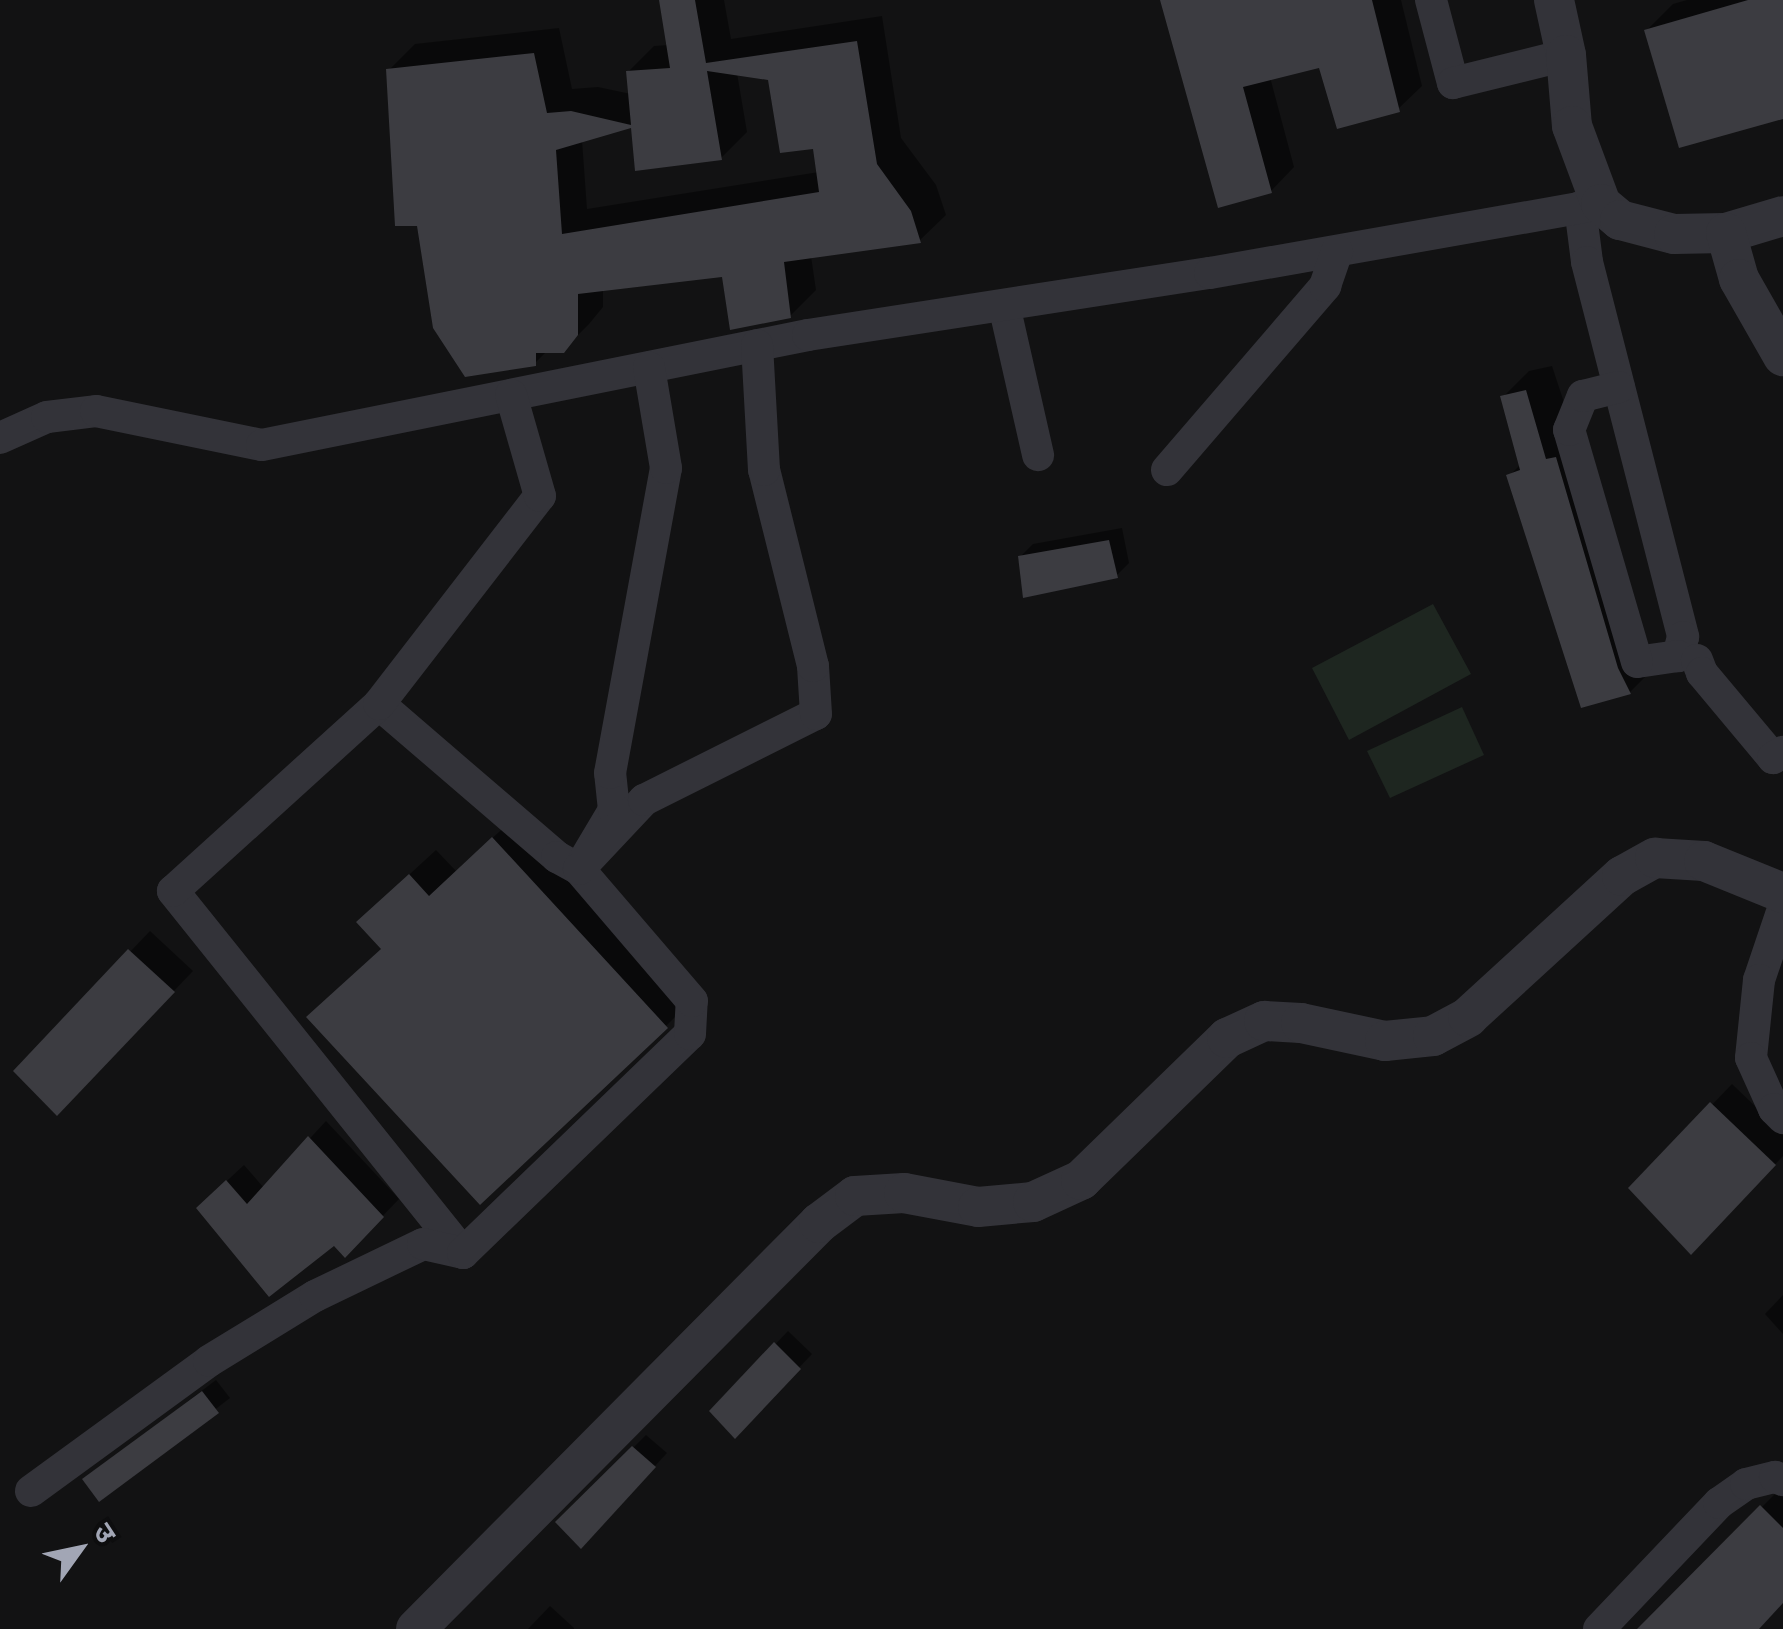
<!DOCTYPE html>
<html>
<head>
<meta charset="utf-8">
<style>
	body { margin:0 }
	#map { position:relative; width:1783px; height:1629px; overflow:hidden; background:#121213; font-family:"PT Sans Narrow","Noto Sans Devanagari",sans-serif }
	div>[style] { position:absolute }
	[style*='--x'] { left:calc(var(--x)*1px); top:calc(var(--y)*1px); width:calc(var(--w)*1px); rotate:calc(var(--a)*1deg) }
	.green>* { inset:0; background:#1e2620 }
	.shadow>* { inset:0; background:#0007 }
	.building>* { inset:0; background:#3c3c41 }
	.minor>* { height:32px; margin:-16px; padding:0 16px; transform-origin:16px; border-radius:16px; background:#333339 }
	.tertiary>* { height:40px; margin:-20px; padding:0 20px; transform-origin:20px; border-radius:20px; background:#333339 }
	span { translate:-50% -50%; white-space:nowrap; text-align:center; line-height:1.15; -webkit-text-stroke:9px #0d0d0e; paint-order:stroke }
	.north { position:absolute; left:30px; top:1499px; width:100px; height:100px; -webkit-text-stroke:8px #0d0d0e; paint-order:stroke; rotate:57deg; font-size:28px; font-weight:700; line-height:40px; text-align:center; color:#a2a6b5 }
	.north::after { content:''; display:block; margin:auto; width:35px; height:45px; background:#a2a6b5; clip-path:polygon(50% 0,100% 100%,50% 72%,0 100%) }
</style>
</head>
<body>
<div id="map">
	<div class="green">
		<div style="clip-path:polygon(1433px 604px,1471px 674px,1349px 740px,1312px 668px)"></div>
		<div style="clip-path:polygon(1462px 707px,1484px 755px,1390px 798px,1367px 751px)"></div>
	</div>
	<div class="shadow">
		<div style="clip-path:polygon(evenodd,662px 0,724px 0,731px 39px,882px 16px,901px 138px,936px 185px,946px 215px,920px 240px,811px 256px,816px 290px,790px 316px,724px 274px,603px 289px,603px 307px,589px 324px,563px 350px,548px 350px,535px 363px,389px 70px,415px 44px,559px 28px,572px 89px,598px 87px,631px 94px,629px 71px,654px 46px,669px 45px,662px 0,737px 73px,770px 78px,815px 146px,819px 172px,587px 209px,582px 140px,633px 124px,721px 158px,747px 132px,737px 73px)"></div>
		<div style="clip-path:polygon(1163px 0,1401px 0,1422px 86px,1398px 109px,1321px 65px,1270px 77px,1294px 167px,1271px 191px)"></div>
		<div style="clip-path:polygon(1687px 0,1783px 0,1783px 116px,1647px 30px,1673px 4px)"></div>
		<div style="clip-path:polygon(1552px 366px,1643px 641px,1656px 666px,1630px 692px,1583px 705px,1509px 476px,1521px 464px,1503px 397px,1529px 371px)"></div>
		<div style="clip-path:polygon(1122px 528px,1129px 563px,1116px 576px,1020px 557px,1033px 544px)"></div>
		<div style="clip-path:polygon(520px 813px,692px 1000px,666px 1026px,383px 948px,386px 896px,436px 850px,456px 871px)"></div>
		<div style="clip-path:polygon(150px 931px,193px 971px,77px 1092px,16px 1071px)"></div>
		<div style="clip-path:polygon(1732px 1084px,1783px 1133px,1783px 1156px,1711px 1232px,1632px 1188px)"></div>
		<div style="clip-path:polygon(326px 1121px,399px 1199px,345px 1255px,334px 1242px,216px 1191px,244px 1165px,264px 1188px)"></div>
		<div style="clip-path:polygon(1783px 1295px,1783px 1334px,1765px 1314px)"></div>
		<div style="clip-path:polygon(788px 1331px,812px 1354px,735px 1435px,712px 1411px)"></div>
		<div style="clip-path:polygon(216px 1380px,230px 1398px,100px 1498px,85px 1479px)"></div>
		<div style="clip-path:polygon(646px 1435px,667px 1453px,593px 1533px,559px 1522px)"></div>
		<div style="clip-path:polygon(1783px 1486px,1783px 1601px,1757px 1629px,1640px 1629px)"></div>
		<div style="clip-path:polygon(550px 1606px,574px 1628px,574px 1629px,528px 1629px)"></div>
	</div>
	<div class="building">
		<div style="clip-path:polygon(evenodd,659px 0,695px 0,706px 63px,857px 41px,877px 164px,911px 211px,921px 243px,784px 262px,791px 318px,730px 330px,722px 277px,578px 294px,578px 335px,564px 353px,536px 353px,536px 366px,465px 377px,433px 328px,417px 226px,395px 226px,386px 69px,534px 53px,547px 113px,571px 111px,631px 125px,626px 71px,670px 68px,659px 0,707px 71px,768px 80px,780px 153px,813px 149px,819px 192px,562px 234px,556px 150px,631px 128px,635px 171px,722px 160px,707px 71px)"></div>
		<div style="clip-path:polygon(1160px 0,1372px 0,1400px 112px,1337px 129px,1319px 68px,1243px 87px,1272px 193px,1218px 208px)"></div>
		<div style="clip-path:polygon(1748px 0,1783px 0,1783px 119px,1679px 148px,1644px 30px)"></div>
		<div style="clip-path:polygon(1526px 390px,1546px 459px,1556px 457px,1618px 668px,1631px 694px,1581px 708px,1506px 475px,1520px 470px,1500px 396px)"></div>
		<div style="clip-path:polygon(1109px 540px,1118px 578px,1023px 598px,1018px 556px)"></div>
		<div style="clip-path:polygon(492px 837px,668px 1028px,480px 1205px,306px 1017px,381px 949px,356px 922px,409px 874px,429px 896px)"></div>
		<div style="clip-path:polygon(128px 949px,175px 992px,57px 1116px,13px 1071px)"></div>
		<div style="clip-path:polygon(1710px 1102px,1776px 1165px,1691px 1255px,1628px 1188px)"></div>
		<div style="clip-path:polygon(308px 1136px,384px 1217px,345px 1258px,334px 1246px,269px 1297px,196px 1208px,226px 1180px,247px 1204px)"></div>
		<div style="clip-path:polygon(774px 1342px,801px 1369px,735px 1439px,709px 1411px)"></div>
		<div style="clip-path:polygon(202px 1391px,219px 1413px,99px 1502px,82px 1479px)"></div>
		<div style="clip-path:polygon(632px 1446px,656px 1467px,581px 1549px,555px 1522px)"></div>
		<div style="clip-path:polygon(1760px 1505px,1783px 1528px,1783px 1603px,1759px 1629px,1637px 1629px)"></div>
	</div>
	<div class="minor">
		<div style="--x:1431;--y:0;--w:86;--a:75.2"></div>
		<div style="--x:1453;--y:83;--w:116;--a:-13.9"></div>
		<div style="--x:1580;--y:207;--w:55;--a:82.7"></div>
		<div style="--x:1587;--y:262;--w:387;--a:75.6"></div>
		<div style="--x:1683;--y:637;--w:20;--a:105"></div>
		<div style="--x:1678;--y:656;--w:41;--a:171.7"></div>
		<div style="--x:1637;--y:662;--w:242;--a:-106.3"></div>
		<div style="--x:1569;--y:430;--w:37;--a:-68"></div>
		<div style="--x:1583;--y:396;--w:37;--a:-14"></div>
		<div style="--x:1004;--y:305;--w:154;--a:77.2"></div>
		<div style="--x:0;--y:438;--w:51;--a:-24.1"></div>
		<div style="--x:47;--y:417;--w:49;--a:-7"></div>
		<div style="--x:96;--y:411;--w:169;--a:11.6"></div>
		<div style="--x:262;--y:445;--w:557;--a:-11.39"></div>
		<div style="--x:808;--y:335;--w:407;--a:-8.8"></div>
		<div style="--x:1210;--y:273;--w:397;--a:-10"></div>
		<div style="--x:1167;--y:470;--w:243;--a:-49.3"></div>
		<div style="--x:1325;--y:286;--w:37;--a:-71"></div>
		<div style="--x:1697;--y:660;--w:14;--a:69"></div>
		<div style="--x:1702;--y:673;--w:111;--a:50.1"></div>
		<div style="--x:1773;--y:758;--w:12;--a:-31"></div>
		<div style="--x:379;--y:704;--w:235;--a:40.7"></div>
		<div style="--x:557;--y:857;--w:25;--a:29"></div>
		<div style="--x:579;--y:869;--w:69;--a:-59.3"></div>
		<div style="--x:614;--y:810;--w:37;--a:-96"></div>
		<div style="--x:610;--y:773;--w:310;--a:-79.6"></div>
		<div style="--x:666;--y:468;--w:102;--a:-99.6"></div>
		<div style="--x:1783;--y:909;--w:75;--a:108.7"></div>
		<div style="--x:1759;--y:980;--w:78;--a:95.9"></div>
		<div style="--x:1751;--y:1058;--w:56;--a:65.7"></div>
		<div style="--x:1774;--y:1109;--w:13;--a:45"></div>
		<div style="--x:463;--y:1253;--w:464;--a:-128.7"></div>
		<div style="--x:173;--y:891;--w:278;--a:-42.2"></div>
		<div style="--x:379;--y:704;--w:263;--a:-52.3"></div>
		<div style="--x:540;--y:496;--w:105;--a:-106"></div>
		<div style="--x:31;--y:1491;--w:220;--a:-36.1"></div>
		<div style="--x:209;--y:1361;--w:124;--a:-31.5"></div>
		<div style="--x:315;--y:1296;--w:120;--a:-25.7"></div>
		<div style="--x:423;--y:1244;--w:41;--a:12.7"></div>
		<div style="--x:463;--y:1253;--w:315;--a:-44"></div>
		<div style="--x:690;--y:1034;--w:33;--a:-87"></div>
		<div style="--x:692;--y:1001;--w:174;--a:-130.6"></div>
		<div style="--x:579;--y:869;--w:95;--a:-46.7"></div>
		<div style="--x:644;--y:800;--w:192;--a:-26.6"></div>
		<div style="--x:816;--y:714;--w:48;--a:-93.6"></div>
		<div style="--x:813;--y:666;--w:202;--a:-104"></div>
		<div style="--x:764;--y:470;--w:125;--a:-93.2"></div>
		<div style="--x:1599;--y:1629;--w:174;--a:-46.4"></div>
		<div style="--x:1719;--y:1503;--w:33;--a:-35"></div>
		<div style="--x:1746;--y:1484;--w:30;--a:-14"></div>
		<div style="--x:1775;--y:1477;--w:9;--a:21"></div>
	</div>
	<div class="tertiary">
		<div style="--x:1554;--y:0;--w:56;--a:77.7"></div>
		<div style="--x:1566;--y:55;--w:71;--a:85.2"></div>
		<div style="--x:1572;--y:126;--w:83;--a:69.6"></div>
		<div style="--x:1601;--y:204;--w:25;--a:40"></div>
		<div style="--x:1620;--y:220;--w:56;--a:14.5"></div>
		<div style="--x:1674;--y:234;--w:52;--a:-1.1"></div>
		<div style="--x:1726;--y:233;--w:59;--a:-16.6"></div>
		<div style="--x:1726;--y:233;--w:48;--a:74.2"></div>
		<div style="--x:1739;--y:279;--w:89;--a:60.3"></div>
		<div style="--x:416;--y:1629;--w:572;--a:-45.21"></div>
		<div style="--x:819;--y:1223;--w:45;--a:-36.9"></div>
		<div style="--x:855;--y:1196;--w:49;--a:-3.5"></div>
		<div style="--x:904;--y:1193;--w:75;--a:10.7"></div>
		<div style="--x:978;--y:1207;--w:55;--a:-5.2"></div>
		<div style="--x:1033;--y:1202;--w:53;--a:-24.6"></div>
		<div style="--x:1081;--y:1180;--w:204;--a:-44.2"></div>
		<div style="--x:1227;--y:1038;--w:41;--a:-24.7"></div>
		<div style="--x:1264;--y:1021;--w:37;--a:3"></div>
		<div style="--x:1301;--y:1023;--w:86;--a:12.1"></div>
		<div style="--x:1385;--y:1041;--w:48;--a:-5.9"></div>
		<div style="--x:1433;--y:1036;--w:40;--a:-28"></div>
		<div style="--x:1468;--y:1017;--w:209;--a:-42.5"></div>
		<div style="--x:1622;--y:876;--w:38;--a:-29"></div>
		<div style="--x:1655;--y:858;--w:49;--a:3.5"></div>
		<div style="--x:1704;--y:861;--w:85;--a:22.1"></div>
	</div>
	<div class="north">उ</div>
</div>
</body>
</html>
